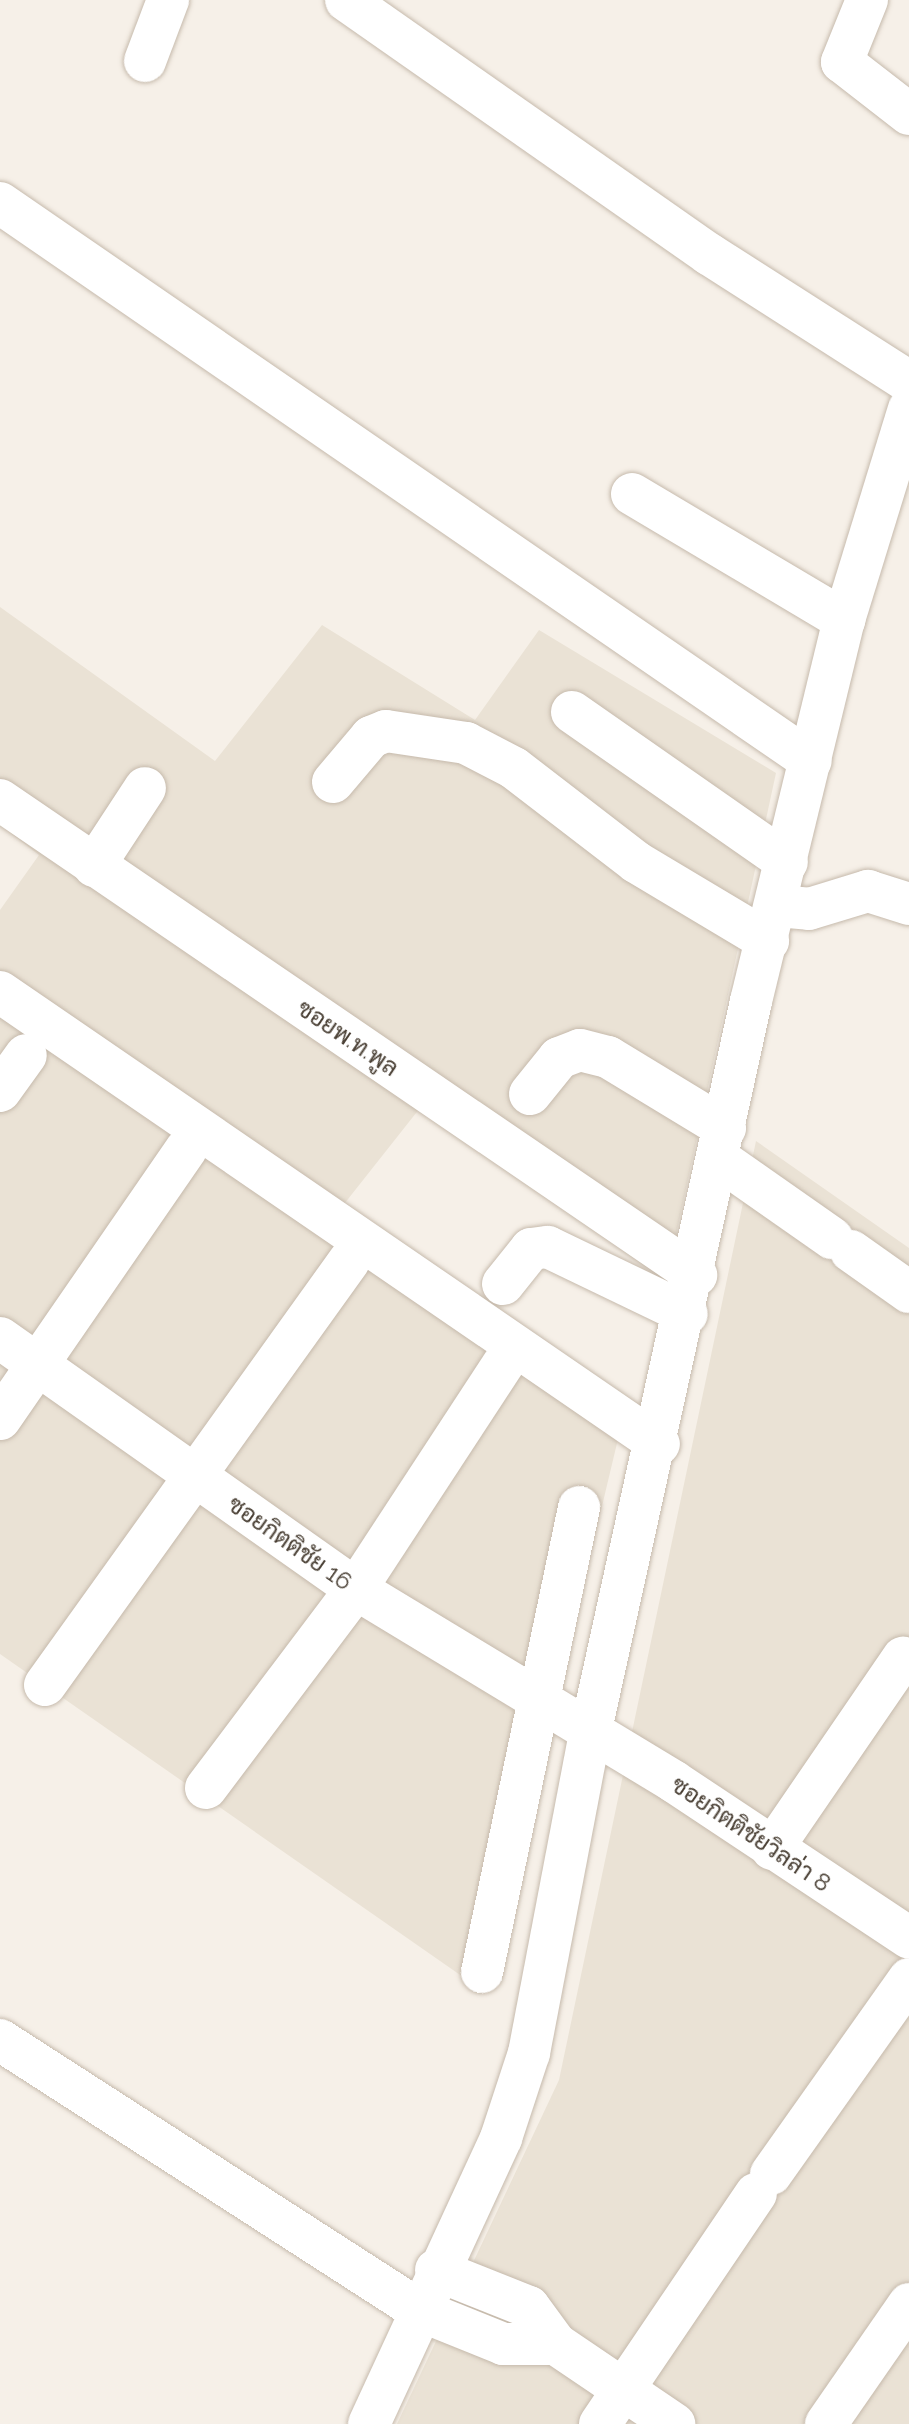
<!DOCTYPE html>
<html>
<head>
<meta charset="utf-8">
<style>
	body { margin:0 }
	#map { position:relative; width:909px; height:2424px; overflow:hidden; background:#f6f0e8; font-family:Raleway,Sarabun,sans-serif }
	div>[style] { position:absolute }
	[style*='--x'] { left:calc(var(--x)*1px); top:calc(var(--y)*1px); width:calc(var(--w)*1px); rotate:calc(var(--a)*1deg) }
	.residential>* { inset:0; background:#eae2d5 }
	.roads { filter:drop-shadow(0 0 2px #c6baac) drop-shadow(0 0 2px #c6baac) }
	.minor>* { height:42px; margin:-21px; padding:0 21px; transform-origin:21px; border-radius:21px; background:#fff }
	span { translate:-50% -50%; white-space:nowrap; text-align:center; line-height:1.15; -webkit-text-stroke:6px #fff; paint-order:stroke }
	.street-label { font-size:24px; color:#4a4035 }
</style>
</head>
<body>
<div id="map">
	<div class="residential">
		<div style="clip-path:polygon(0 607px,215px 761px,322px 625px,475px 720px,539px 630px,776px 773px,666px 1281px,420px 1108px,322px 1232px,618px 1439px,486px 1993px,0 1654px,0 910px,39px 855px,0 825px)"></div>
		<div style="clip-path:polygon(756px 1141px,909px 1248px,909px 2424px,397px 2424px,559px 2080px)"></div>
	</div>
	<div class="roads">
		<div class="minor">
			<div style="--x:346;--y:0;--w:443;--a:35"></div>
			<div style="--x:709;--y:254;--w:237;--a:32.6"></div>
			<div style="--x:867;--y:0;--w:67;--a:112"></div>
			<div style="--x:842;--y:62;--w:85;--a:37.8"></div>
			<div style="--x:145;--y:61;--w:65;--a:-69.3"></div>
			<div style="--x:0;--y:203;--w:984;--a:34.53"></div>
			<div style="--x:632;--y:494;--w:247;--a:30.7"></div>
			<div style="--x:572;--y:712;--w:262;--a:34.9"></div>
			<div style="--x:333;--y:782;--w:59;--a:-49.8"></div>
			<div style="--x:371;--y:737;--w:16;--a:-22"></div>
			<div style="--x:386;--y:731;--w:81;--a:8.5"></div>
			<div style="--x:466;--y:743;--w:54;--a:27.5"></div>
			<div style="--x:514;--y:768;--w:154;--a:37.6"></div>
			<div style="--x:636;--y:862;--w:154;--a:30.9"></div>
			<div style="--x:0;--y:800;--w:843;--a:34.31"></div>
			<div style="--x:94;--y:866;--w:93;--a:-56.8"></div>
			<div style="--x:777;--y:906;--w:32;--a:5"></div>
			<div style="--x:809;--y:909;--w:62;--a:-17"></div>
			<div style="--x:868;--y:891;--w:43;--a:17.6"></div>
			<div style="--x:0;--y:992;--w:799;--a:34.45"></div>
			<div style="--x:0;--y:1091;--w:44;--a:-54.2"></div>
			<div style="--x:530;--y:1094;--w:46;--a:-51.1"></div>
			<div style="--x:559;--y:1058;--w:22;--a:-21"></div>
			<div style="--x:580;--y:1050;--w:29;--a:14"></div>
			<div style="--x:608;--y:1057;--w:137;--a:31.3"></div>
			<div style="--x:719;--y:1159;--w:138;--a:35"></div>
			<div style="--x:851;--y:1251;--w:71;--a:35.3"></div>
			<div style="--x:503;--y:1284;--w:45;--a:-51.3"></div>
			<div style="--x:531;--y:1249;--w:17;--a:-7"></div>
			<div style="--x:548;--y:1247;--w:154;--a:25.7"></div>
			<div style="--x:0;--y:1338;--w:436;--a:35.2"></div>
			<div style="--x:356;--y:1589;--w:371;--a:31.2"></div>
			<div style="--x:673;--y:1781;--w:283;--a:33.6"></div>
			<div style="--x:0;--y:1419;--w:328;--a:-55.4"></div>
			<div style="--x:45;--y:1685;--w:522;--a:-54.36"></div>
			<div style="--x:206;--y:1788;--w:249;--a:-53"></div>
			<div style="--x:356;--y:1589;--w:269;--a:-56.8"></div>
			<div style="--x:772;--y:1849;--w:232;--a:-55.6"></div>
			<div style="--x:482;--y:1972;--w:475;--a:-78.2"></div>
			<div style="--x:0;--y:2040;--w:498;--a:32.8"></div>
			<div style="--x:419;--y:2310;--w:91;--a:22"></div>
			<div style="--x:503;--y:2344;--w:53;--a:0"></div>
			<div style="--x:771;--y:2174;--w:239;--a:-54.7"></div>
			<div style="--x:436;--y:2270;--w:100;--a:21.7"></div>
			<div style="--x:529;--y:2307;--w:46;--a:53.9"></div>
			<div style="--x:556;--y:2344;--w:143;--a:34.1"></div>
			<div style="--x:369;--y:2424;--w:315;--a:-65.2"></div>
			<div style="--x:501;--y:2138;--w:89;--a:-71.8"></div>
			<div style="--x:529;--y:2053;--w:325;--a:-79.2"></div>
			<div style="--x:590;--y:1734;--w:750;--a:-77.61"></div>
			<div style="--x:751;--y:1001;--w:392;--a:-76.3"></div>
			<div style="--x:844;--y:620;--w:221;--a:-72.9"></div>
			<div style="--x:600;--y:2424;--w:278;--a:-55.9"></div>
			<div style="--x:826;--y:2424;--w:146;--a:-55.3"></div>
		</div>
	</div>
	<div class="street-label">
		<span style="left:348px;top:1038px;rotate:34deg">ซอยพ.ท.พูล</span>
		<span style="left:290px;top:1543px;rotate:35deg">ซอยกิตติชัย 16</span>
		<span style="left:751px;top:1834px;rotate:34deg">ซอยกิตติชัยวิลล่า 8</span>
	</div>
</div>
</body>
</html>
